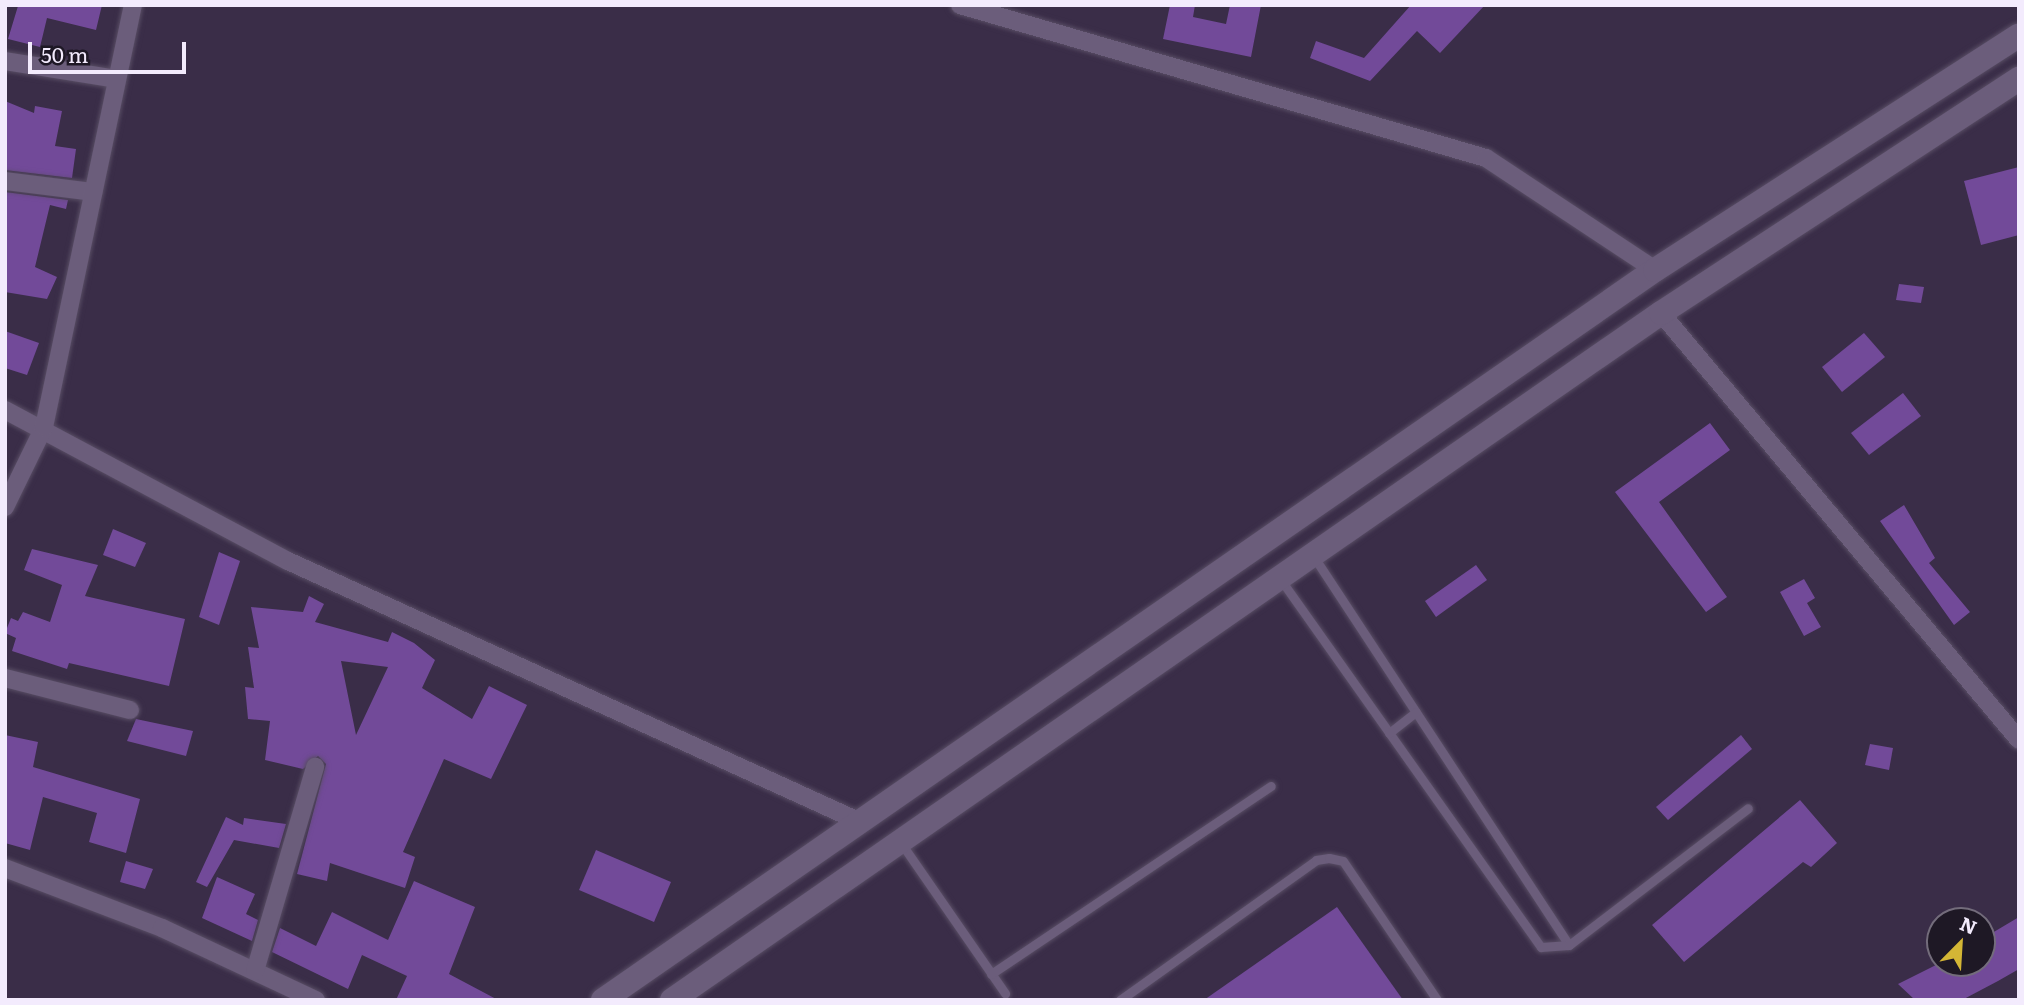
<!DOCTYPE html>
<html>
<head>
<meta charset="utf-8">
<style>
	body { margin:0 }
	#map { position:relative; width:2024px; height:1005px; overflow:hidden; background:#3a2d48; font-family:Literata,serif }
	div>[style] { position:absolute }
	[style*='--x'] { left:calc(var(--x)*1px); top:calc(var(--y)*1px); width:calc(var(--w)*1px); rotate:calc(var(--a)*1deg) }
	.building>* { inset:0; background:#724a99 }
	.roads { filter:drop-shadow(0 0 2px #584d64) drop-shadow(0 0 2px #584d64) }
	.service>* { height:9px; margin:-4.5px; padding:0 4.5px; transform-origin:4.5px; border-radius:4.5px; background:#6b5d7b }
	.minor>* { height:18px; margin:-9px; padding:0 9px; transform-origin:9px; border-radius:9px; background:#6b5d7b }
	.secondary>* { height:24px; margin:-12px; padding:0 12px; transform-origin:12px; border-radius:12px; background:#6b5d7b }
	span { translate:-50% -50%; white-space:nowrap; text-align:center; line-height:1.15; -webkit-text-stroke:7px #1e1825; paint-order:stroke }
	.frame { position:absolute; inset:0; border:7px solid #f3ebfd; pointer-events:none }
	.north { position:absolute; left:1926px; top:907px; width:70px; height:70px; box-sizing:border-box; background:#1e1825; border:2px solid #736c7b; border-radius:50%; rotate:24deg; font-size:19px; font-weight:700; line-height:28px; text-align:center; color:#f3ebfd }
	.north::after { content:''; display:block; margin:auto; width:24px; height:32px; background:#d4b635; clip-path:polygon(50% 0,100% 100%,50% 72%,0 100%) }
	.scale { position:absolute; left:28px; top:42px; width:158px; height:32px; box-sizing:border-box; border:4px solid #f3ebfd; border-top:0; padding-left:9px; font-size:21px; line-height:24px; white-space:nowrap; color:#f3ebfd; -webkit-text-stroke:5px #1e1825; paint-order:stroke }
</style>
</head>
<body>
<div id="map">
	<div class="building">
		<div style="clip-path:polygon(102px 5px,96px 30px,47px 18px,40px 47px,8px 39px,18px 6px)"></div>
		<div style="clip-path:polygon(1170px 5px,1195px 5px,1193px 17px,1226px 24px,1230px 5px,1261px 5px,1251px 57px,1163px 39px)"></div>
		<div style="clip-path:polygon(1411px 5px,1485px 5px,1440px 53px,1417px 31px,1370px 81px,1310px 58px,1316px 41px,1364px 58px)"></div>
		<div style="clip-path:polygon(5px 101px,34px 113px,35px 106px,62px 111px,55px 146px,76px 149px,72px 178px,5px 170px)"></div>
		<div style="clip-path:polygon(2019px 167px,2019px 235px,1981px 245px,1964px 181px)"></div>
		<div style="clip-path:polygon(5px 192px,68px 200px,66px 209px,50px 205px,35px 267px,57px 277px,47px 299px,5px 292px)"></div>
		<div style="clip-path:polygon(1899px 284px,1924px 287px,1921px 303px,1896px 300px)"></div>
		<div style="clip-path:polygon(5px 331px,39px 343px,27px 375px,5px 368px)"></div>
		<div style="clip-path:polygon(1864px 333px,1885px 357px,1842px 392px,1822px 367px)"></div>
		<div style="clip-path:polygon(1903px 393px,1921px 416px,1869px 455px,1851px 433px)"></div>
		<div style="clip-path:polygon(1710px 423px,1730px 450px,1659px 502px,1727px 597px,1706px 612px,1615px 492px)"></div>
		<div style="clip-path:polygon(1904px 505px,1935px 558px,1929px 563px,1970px 612px,1954px 625px,1880px 521px)"></div>
		<div style="clip-path:polygon(113px 529px,146px 543px,135px 567px,103px 555px)"></div>
		<div style="clip-path:polygon(32px 549px,98px 565px,85px 596px,185px 619px,169px 686px,69px 663px,67px 669px,12px 651px,16px 638px,5px 633px,11px 618px,18px 621px,23px 612px,50px 622px,62px 585px,24px 570px)"></div>
		<div style="clip-path:polygon(219px 552px,240px 561px,219px 625px,199px 617px)"></div>
		<div style="clip-path:polygon(1476px 565px,1487px 580px,1436px 617px,1425px 601px)"></div>
		<div style="clip-path:polygon(1804px 579px,1815px 598px,1807px 603px,1821px 627px,1804px 636px,1780px 592px)"></div>
		<div style="clip-path:polygon(evenodd,309px 596px,324px 604px,315px 622px,388px 642px,392px 632px,414px 643px,435px 660px,422px 688px,472px 719px,489px 686px,527px 705px,491px 779px,444px 759px,403px 852px,415px 857px,405px 888px,330px 863px,327px 881px,297px 874px,326px 764px,318px 756px,303px 769px,265px 760px,270px 721px,248px 719px,245px 687px,254px 688px,248px 647px,259px 648px,251px 607px,303px 612px,309px 596px,341px 661px,388px 667px,356px 735px,341px 661px)"></div>
		<div style="clip-path:polygon(136px 719px,193px 731px,186px 756px,127px 741px)"></div>
		<div style="clip-path:polygon(5px 735px,38px 742px,33px 767px,140px 799px,126px 853px,89px 842px,97px 813px,43px 797px,30px 850px,5px 843px)"></div>
		<div style="clip-path:polygon(1741px 735px,1752px 749px,1668px 820px,1656px 807px)"></div>
		<div style="clip-path:polygon(1870px 744px,1893px 748px,1889px 770px,1865px 765px)"></div>
		<div style="clip-path:polygon(1800px 800px,1837px 843px,1811px 867px,1803px 862px,1684px 962px,1652px 925px)"></div>
		<div style="clip-path:polygon(226px 817px,243px 825px,244px 818px,286px 824px,279px 848px,234px 840px,207px 887px,196px 882px)"></div>
		<div style="clip-path:polygon(596px 850px,671px 882px,654px 922px,579px 890px)"></div>
		<div style="clip-path:polygon(126px 861px,153px 869px,145px 889px,120px 882px)"></div>
		<div style="clip-path:polygon(217px 877px,255px 894px,246px 914px,258px 920px,252px 941px,202px 918px)"></div>
		<div style="clip-path:polygon(414px 881px,475px 907px,449px 974px,498px 1000px,396px 1000px,407px 976px,362px 955px,348px 989px,272px 952px,280px 928px,316px 946px,332px 912px,388px 940px)"></div>
		<div style="clip-path:polygon(1337px 907px,1403px 1000px,1204px 1000px)"></div>
		<div style="clip-path:polygon(2019px 917px,2019px 969px,1998px 981px,1962px 1000px,1915px 1000px,1898px 984px,1940px 963px,1982px 963px,1982px 939px)"></div>
	</div>
	<div class="roads">
		<div class="service">
			<div style="--x:1314;--y:557;--w:464;--a:56.7"></div>
			<div style="--x:1281;--y:580;--w:450;--a:54.7"></div>
			<div style="--x:1541;--y:947;--w:28;--a:-4"></div>
			<div style="--x:1569;--y:945;--w:225;--a:-37.4"></div>
			<div style="--x:1389;--y:733;--w:34;--a:-38"></div>
			<div style="--x:901;--y:843;--w:183;--a:55.3"></div>
			<div style="--x:991;--y:974;--w:337;--a:-33.9"></div>
			<div style="--x:1120;--y:1000;--w:241;--a:-35.5"></div>
			<div style="--x:1316;--y:860;--w:13;--a:-9"></div>
			<div style="--x:1329;--y:858;--w:14;--a:12"></div>
			<div style="--x:1343;--y:861;--w:168;--a:55.9"></div>
		</div>
		<div class="minor">
			<div style="--x:960;--y:5;--w:548;--a:16.22"></div>
			<div style="--x:1486;--y:158;--w:203;--a:33.5"></div>
			<div style="--x:5;--y:61;--w:113;--a:9.1"></div>
			<div style="--x:5;--y:181;--w:89;--a:7.1"></div>
			<div style="--x:1661;--y:313;--w:557;--a:50.02"></div>
			<div style="--x:5;--y:410;--w:321;--a:28.1"></div>
			<div style="--x:288;--y:561;--w:624;--a:24.51"></div>
			<div style="--x:5;--y:507;--w:89;--a:-64"></div>
			<div style="--x:44;--y:427;--w:431;--a:-78.1"></div>
			<div style="--x:5;--y:678;--w:129;--a:14.4"></div>
			<div style="--x:5;--y:868;--w:168;--a:20.9"></div>
			<div style="--x:162;--y:928;--w:170;--a:25.1"></div>
			<div style="--x:255;--y:971;--w:213;--a:-73.6"></div>
		</div>
		<div class="secondary">
			<div style="--x:603;--y:1000;--w:1280;--a:-34.76"></div>
			<div style="--x:1655;--y:270;--w:433;--a:-32.8"></div>
			<div style="--x:672;--y:1000;--w:1204;--a:-34.79"></div>
			<div style="--x:1661;--y:313;--w:428;--a:-33.2"></div>
		</div>
	</div>
	<div class="frame"></div>
	<div class="north">N</div>
	<div class="scale">50 m</div>
</div>
</body>
</html>
